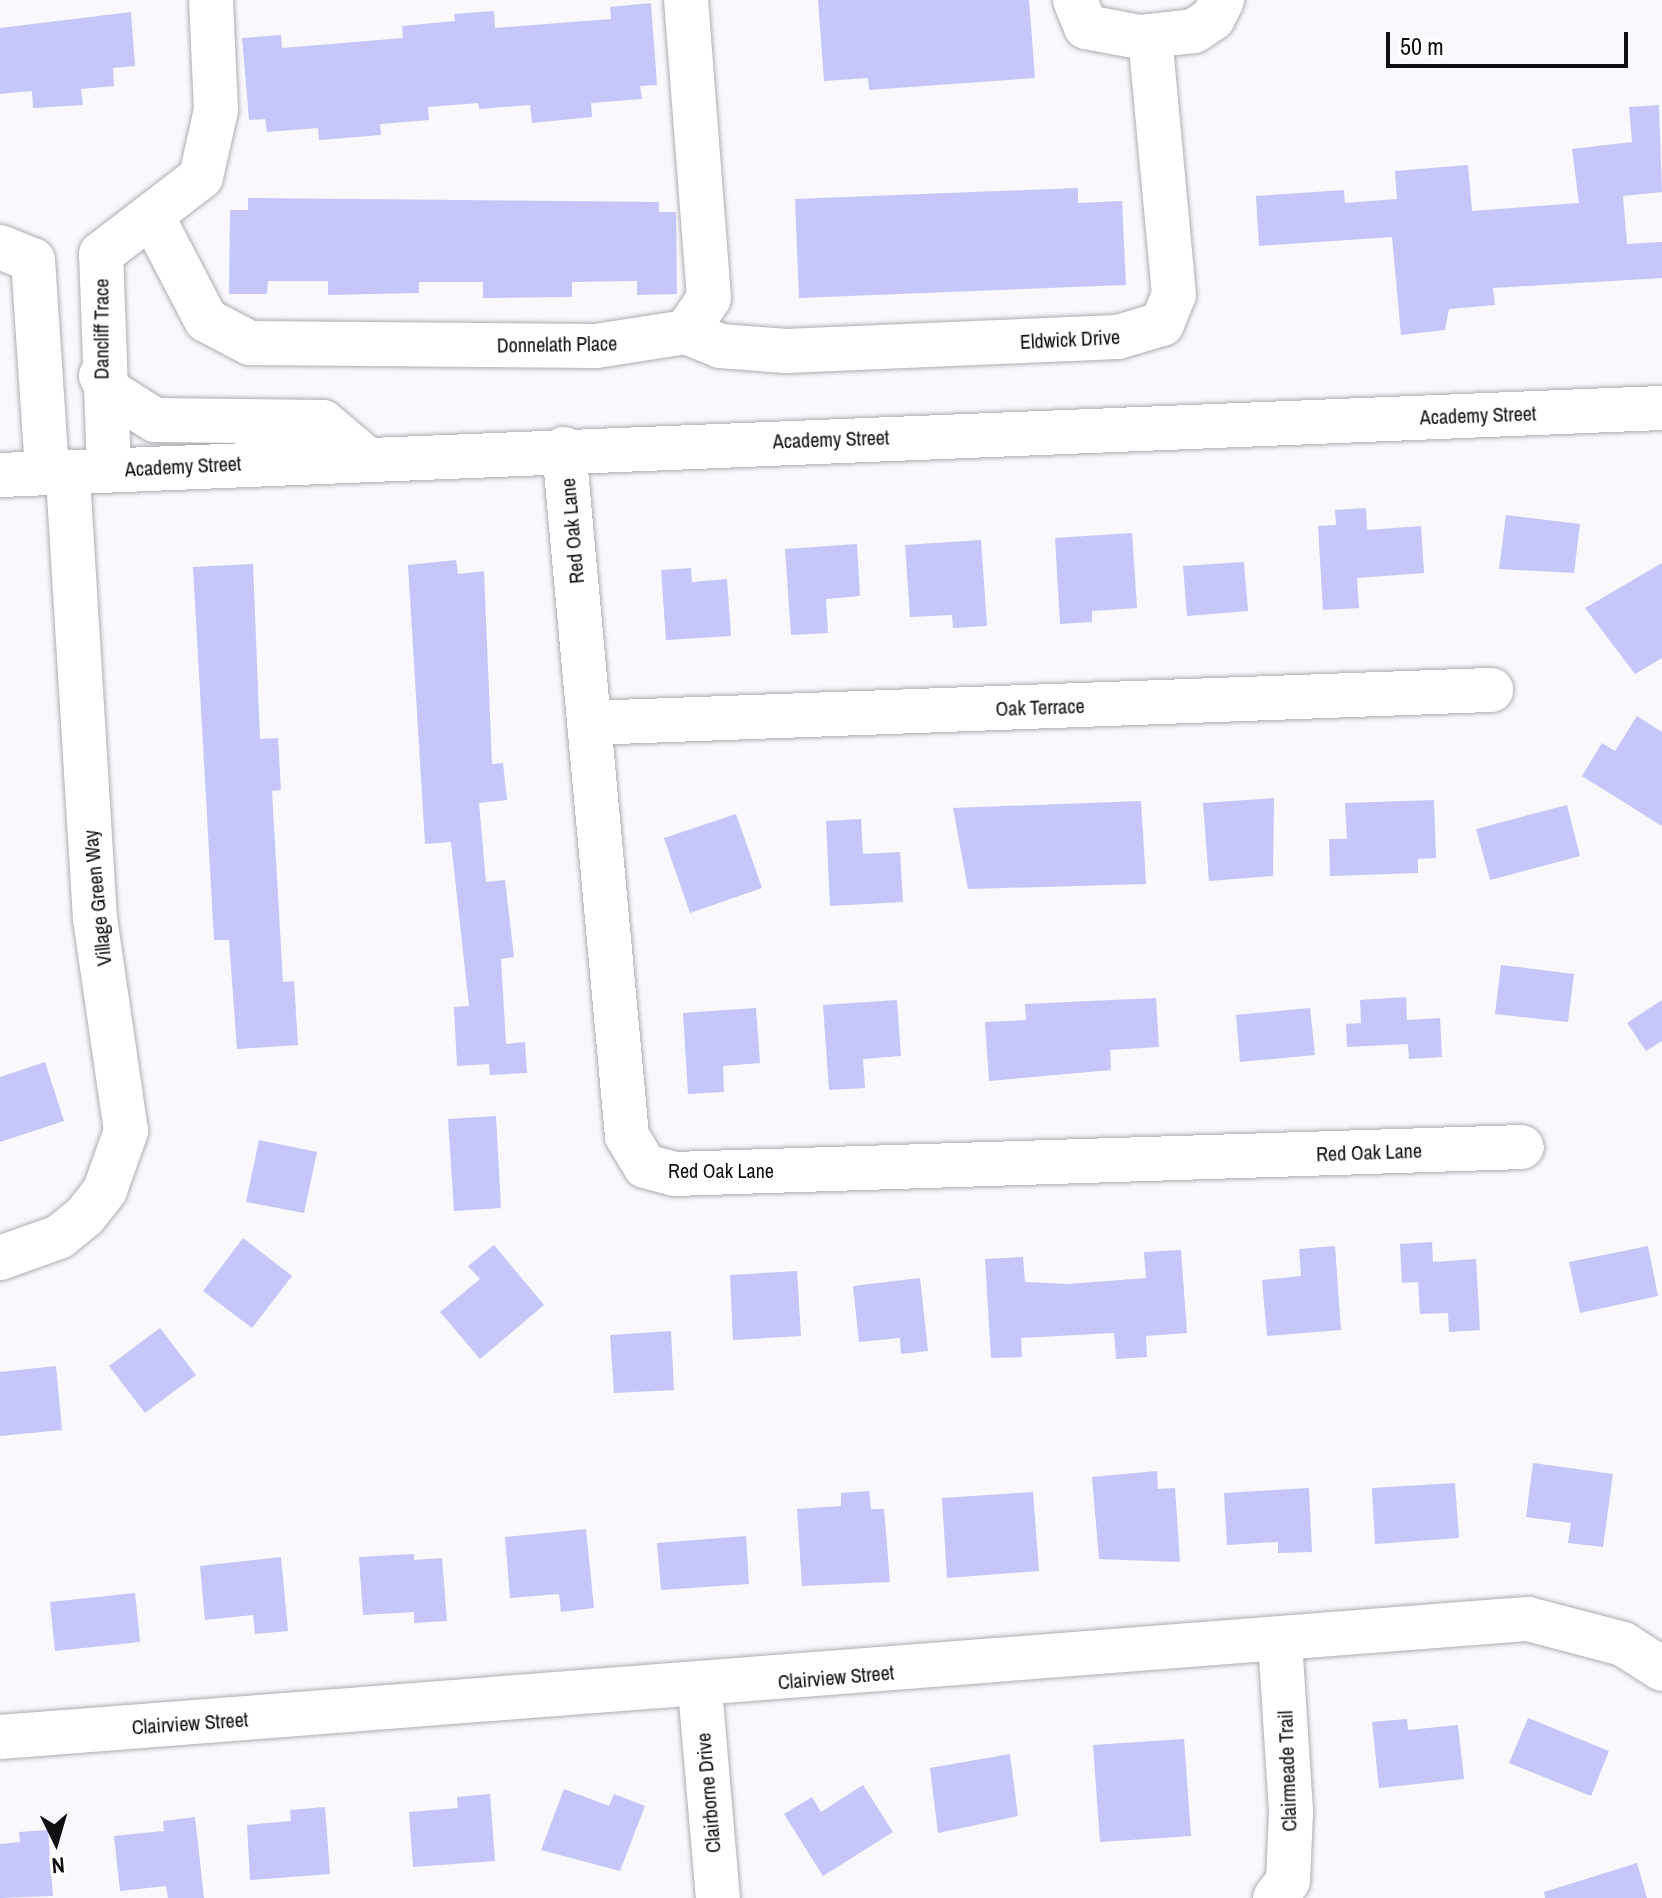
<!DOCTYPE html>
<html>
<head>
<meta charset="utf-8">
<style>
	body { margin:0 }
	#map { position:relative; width:1662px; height:1898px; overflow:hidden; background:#f8f8fd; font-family:"Archivo Narrow",sans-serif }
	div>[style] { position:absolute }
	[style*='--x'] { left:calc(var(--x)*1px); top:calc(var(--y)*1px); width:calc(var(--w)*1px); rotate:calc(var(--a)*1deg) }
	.building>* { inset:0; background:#c6c6fb }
	.roads { filter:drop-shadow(0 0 2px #adadb2) drop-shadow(0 0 2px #adadb2) }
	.minor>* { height:44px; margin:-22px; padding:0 22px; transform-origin:22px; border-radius:22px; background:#fff }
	span { translate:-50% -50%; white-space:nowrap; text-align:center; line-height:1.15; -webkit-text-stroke:8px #fff; paint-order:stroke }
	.street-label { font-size:20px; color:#101012 }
	.north { position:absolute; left:16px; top:1802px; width:80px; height:80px; -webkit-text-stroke:6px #fff; paint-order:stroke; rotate:175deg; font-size:22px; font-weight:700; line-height:32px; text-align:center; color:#101012 }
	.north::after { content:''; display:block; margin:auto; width:28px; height:36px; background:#101012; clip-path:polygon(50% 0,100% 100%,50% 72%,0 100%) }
	.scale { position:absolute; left:1386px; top:32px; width:242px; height:36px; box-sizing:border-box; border:4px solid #101012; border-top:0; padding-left:10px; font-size:24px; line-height:28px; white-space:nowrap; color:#101012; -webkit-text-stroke:6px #fff; paint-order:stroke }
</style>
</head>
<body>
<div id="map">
	<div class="building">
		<div style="clip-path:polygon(818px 0,1029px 0,1035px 78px,869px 90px,868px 78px,824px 81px)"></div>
		<div style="clip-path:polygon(651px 3px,657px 85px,640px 86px,642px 99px,591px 103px,592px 117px,532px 123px,530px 105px,479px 109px,478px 103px,428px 107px,429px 120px,380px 124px,381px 135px,319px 140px,318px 128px,267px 132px,265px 119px,249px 120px,242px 38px,281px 35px,282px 48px,403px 38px,402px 26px,455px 21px,454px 14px,494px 11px,495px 28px,611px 19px,610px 7px)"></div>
		<div style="clip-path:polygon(131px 12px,135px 66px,113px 68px,114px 86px,81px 89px,83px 105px,33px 108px,32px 91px,0 94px,0 28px)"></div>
		<div style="clip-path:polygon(1659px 105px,1662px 192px,1623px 196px,1627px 244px,1662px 242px,1662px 278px,1493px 288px,1495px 305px,1449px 309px,1445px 330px,1401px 335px,1392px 237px,1259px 246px,1256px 196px,1344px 190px,1345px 203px,1397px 199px,1395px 171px,1468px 165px,1472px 211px,1579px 203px,1572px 149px,1632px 142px,1629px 107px)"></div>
		<div style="clip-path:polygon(1078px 188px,1078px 203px,1122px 201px,1126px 285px,799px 298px,795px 199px)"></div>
		<div style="clip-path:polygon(248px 198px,659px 202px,659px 212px,676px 212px,677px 294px,637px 295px,637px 281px,572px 282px,572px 297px,483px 298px,483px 282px,419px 282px,419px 293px,328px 295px,328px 281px,268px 281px,267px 294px,229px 294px,230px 210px,248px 210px)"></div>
		<div style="clip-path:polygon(1366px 508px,1367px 530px,1421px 526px,1424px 573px,1357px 578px,1359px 608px,1323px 610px,1318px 526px,1336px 525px,1335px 510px)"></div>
		<div style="clip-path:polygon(1506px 515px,1580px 524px,1574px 573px,1499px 569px)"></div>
		<div style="clip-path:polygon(1132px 533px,1137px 608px,1092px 611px,1092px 622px,1060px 624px,1055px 538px)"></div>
		<div style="clip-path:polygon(981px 540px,987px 626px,953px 628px,952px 615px,910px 617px,905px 545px)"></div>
		<div style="clip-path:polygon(857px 544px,860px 596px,826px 599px,828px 633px,791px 635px,785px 549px)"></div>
		<div style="clip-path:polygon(456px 560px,458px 574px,484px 571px,492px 764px,503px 763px,507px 800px,479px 803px,486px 882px,505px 880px,514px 957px,501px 959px,506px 1044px,525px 1042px,527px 1073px,490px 1075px,489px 1064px,457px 1066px,454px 1007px,469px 1006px,451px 842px,425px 844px,408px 565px)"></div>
		<div style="clip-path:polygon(1244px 562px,1248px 611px,1187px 616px,1183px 566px)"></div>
		<div style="clip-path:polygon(1662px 563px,1662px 658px,1635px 674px,1585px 608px)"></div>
		<div style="clip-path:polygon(253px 564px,260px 739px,278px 738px,281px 790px,272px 791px,283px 982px,294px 981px,298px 1045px,237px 1049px,229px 940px,214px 940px,193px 567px)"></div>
		<div style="clip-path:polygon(691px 568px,692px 582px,727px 579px,731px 636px,666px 640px,661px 570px)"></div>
		<div style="clip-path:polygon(1637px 716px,1662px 732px,1662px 826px,1582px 776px,1602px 743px,1615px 751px)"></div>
		<div style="clip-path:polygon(1274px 798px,1273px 876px,1209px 881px,1203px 803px)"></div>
		<div style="clip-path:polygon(1434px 800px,1436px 858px,1418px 859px,1418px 873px,1330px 876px,1329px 839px,1347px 839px,1345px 803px)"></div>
		<div style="clip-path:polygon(1141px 801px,1146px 884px,968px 889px,953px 808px)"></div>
		<div style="clip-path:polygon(1567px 805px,1580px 856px,1490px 880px,1476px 829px)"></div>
		<div style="clip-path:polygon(736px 814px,762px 888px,690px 913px,664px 838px)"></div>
		<div style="clip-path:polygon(861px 819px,863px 854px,900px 852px,903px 902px,830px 906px,826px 821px)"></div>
		<div style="clip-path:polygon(1501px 965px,1574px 974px,1568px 1022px,1495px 1014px)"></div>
		<div style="clip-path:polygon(1406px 997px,1407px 1020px,1440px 1018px,1442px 1057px,1409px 1059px,1408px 1044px,1347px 1047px,1346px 1024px,1361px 1023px,1360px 1000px)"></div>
		<div style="clip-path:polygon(1156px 998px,1159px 1047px,1110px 1050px,1111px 1070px,989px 1081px,985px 1022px,1026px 1020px,1025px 1004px)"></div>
		<div style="clip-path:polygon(897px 1000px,901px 1056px,863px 1059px,865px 1088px,829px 1090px,823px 1005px)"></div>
		<div style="clip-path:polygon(1662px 1000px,1662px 1041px,1646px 1051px,1627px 1023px)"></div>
		<div style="clip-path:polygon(756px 1008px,760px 1063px,723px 1066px,724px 1092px,688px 1094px,683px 1013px)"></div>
		<div style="clip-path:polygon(1310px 1008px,1315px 1055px,1240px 1062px,1236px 1015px)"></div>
		<div style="clip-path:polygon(45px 1062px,64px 1121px,0 1142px,0 1077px)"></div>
		<div style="clip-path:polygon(496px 1116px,501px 1208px,454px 1211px,448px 1119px)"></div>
		<div style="clip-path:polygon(259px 1140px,317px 1152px,304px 1213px,246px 1202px)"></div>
		<div style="clip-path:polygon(243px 1238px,292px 1276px,252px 1328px,203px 1291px)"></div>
		<div style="clip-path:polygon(1432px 1242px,1433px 1262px,1476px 1259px,1480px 1330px,1449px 1332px,1448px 1313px,1420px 1314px,1418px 1282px,1402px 1283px,1400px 1244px)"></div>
		<div style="clip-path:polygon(494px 1245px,544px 1305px,480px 1359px,440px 1312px,480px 1279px,468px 1266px)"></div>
		<div style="clip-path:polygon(1335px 1246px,1341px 1330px,1267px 1336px,1262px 1280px,1301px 1276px,1299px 1249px)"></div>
		<div style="clip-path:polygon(1648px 1246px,1658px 1296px,1580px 1313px,1569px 1262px)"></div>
		<div style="clip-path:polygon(1181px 1250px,1187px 1333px,1146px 1336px,1147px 1357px,1116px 1359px,1114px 1333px,1021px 1338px,1022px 1357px,991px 1358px,985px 1259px,1023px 1257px,1025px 1282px,1069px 1284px,1146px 1278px,1144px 1252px)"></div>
		<div style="clip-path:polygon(797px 1271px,801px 1336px,733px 1340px,730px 1275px)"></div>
		<div style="clip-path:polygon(920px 1278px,928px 1351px,901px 1354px,900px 1338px,859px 1342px,853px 1286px)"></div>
		<div style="clip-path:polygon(160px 1328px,196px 1375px,145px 1413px,109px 1366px)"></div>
		<div style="clip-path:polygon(671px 1331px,674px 1390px,614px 1393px,610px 1335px)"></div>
		<div style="clip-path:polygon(56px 1366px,62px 1430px,0 1436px,0 1372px)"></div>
		<div style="clip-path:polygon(1533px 1463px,1613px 1474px,1603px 1547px,1568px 1543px,1571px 1523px,1526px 1517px)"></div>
		<div style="clip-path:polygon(1157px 1471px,1158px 1489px,1175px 1488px,1180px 1562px,1099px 1559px,1092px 1477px)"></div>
		<div style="clip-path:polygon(1455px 1483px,1459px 1538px,1375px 1544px,1372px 1488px)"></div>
		<div style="clip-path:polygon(1309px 1488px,1312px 1552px,1278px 1553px,1278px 1542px,1227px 1545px,1224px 1493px)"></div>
		<div style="clip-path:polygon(869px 1491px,871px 1509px,884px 1509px,890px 1582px,802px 1586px,797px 1509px,841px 1506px,841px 1493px)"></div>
		<div style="clip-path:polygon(1033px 1492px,1039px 1571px,947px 1578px,942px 1498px)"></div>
		<div style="clip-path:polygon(586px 1529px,594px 1608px,561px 1612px,559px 1594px,510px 1598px,505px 1537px)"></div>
		<div style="clip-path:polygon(746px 1536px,749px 1584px,661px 1590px,657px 1543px)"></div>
		<div style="clip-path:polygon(414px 1554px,414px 1560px,442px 1558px,447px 1621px,414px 1623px,414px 1612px,363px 1615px,359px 1557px)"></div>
		<div style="clip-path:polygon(281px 1557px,288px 1631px,255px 1634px,253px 1615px,205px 1620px,200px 1566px)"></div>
		<div style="clip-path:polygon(135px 1593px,140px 1642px,55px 1651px,50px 1602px)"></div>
		<div style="clip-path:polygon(1528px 1718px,1609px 1751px,1591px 1796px,1509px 1763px)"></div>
		<div style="clip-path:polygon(1407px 1719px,1408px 1730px,1458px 1725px,1464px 1779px,1379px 1788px,1372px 1722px)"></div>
		<div style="clip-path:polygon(1184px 1739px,1191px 1836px,1100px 1842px,1093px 1745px)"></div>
		<div style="clip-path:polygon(1010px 1754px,1018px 1816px,938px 1833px,930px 1768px)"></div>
		<div style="clip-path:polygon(863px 1785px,893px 1832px,823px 1876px,784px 1814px,812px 1797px,821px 1812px)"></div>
		<div style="clip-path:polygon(564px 1789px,609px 1806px,614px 1794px,645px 1806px,620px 1871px,541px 1850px)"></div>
		<div style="clip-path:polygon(490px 1794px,495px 1861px,413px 1867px,409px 1812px,458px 1808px,457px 1797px)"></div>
		<div style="clip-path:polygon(325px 1807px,330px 1874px,250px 1880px,247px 1825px,291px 1821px,290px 1810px)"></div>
		<div style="clip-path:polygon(195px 1817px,204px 1898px,168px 1898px,166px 1886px,120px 1891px,114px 1836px,164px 1831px,163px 1821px)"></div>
		<div style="clip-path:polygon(48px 1830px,53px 1896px,0 1898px,0 1844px,20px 1842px,19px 1832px)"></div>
		<div style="clip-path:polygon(1637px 1863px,1647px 1898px,1545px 1898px,1544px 1892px)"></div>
	</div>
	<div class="roads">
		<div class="minor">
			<div style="--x:1075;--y:0;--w:29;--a:68"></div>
			<div style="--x:1086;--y:27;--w:55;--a:10.5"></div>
			<div style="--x:1140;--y:37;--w:54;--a:-6.3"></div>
			<div style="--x:1194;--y:31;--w:23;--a:-34"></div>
			<div style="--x:1213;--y:18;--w:20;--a:-63"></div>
			<div style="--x:154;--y:220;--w:113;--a:62.5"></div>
			<div style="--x:206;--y:320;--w:50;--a:27.6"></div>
			<div style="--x:250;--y:343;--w:346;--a:0.5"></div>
			<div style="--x:596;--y:346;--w:91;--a:-8.8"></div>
			<div style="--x:686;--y:332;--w:41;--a:-55.9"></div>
			<div style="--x:709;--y:298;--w:299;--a:-94.4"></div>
			<div style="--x:0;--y:247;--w:35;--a:22"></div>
			<div style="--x:33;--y:260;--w:212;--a:86.2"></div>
			<div style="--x:686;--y:332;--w:37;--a:22"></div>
			<div style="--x:720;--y:346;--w:66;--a:4.3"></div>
			<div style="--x:786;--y:351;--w:332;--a:-2.4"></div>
			<div style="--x:1118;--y:337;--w:46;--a:-16.5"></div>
			<div style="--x:1162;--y:324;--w:31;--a:-68"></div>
			<div style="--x:1174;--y:295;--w:260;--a:-95.3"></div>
			<div style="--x:101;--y:376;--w:17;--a:62"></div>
			<div style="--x:109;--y:391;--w:54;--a:32.2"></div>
			<div style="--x:155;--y:420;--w:168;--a:0.7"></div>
			<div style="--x:323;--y:422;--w:54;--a:40.5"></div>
			<div style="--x:564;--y:449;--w:690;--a:84.76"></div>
			<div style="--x:627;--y:1136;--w:35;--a:59"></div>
			<div style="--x:645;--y:1166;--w:30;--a:15"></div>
			<div style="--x:674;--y:1174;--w:848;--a:-1.82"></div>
			<div style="--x:109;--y:470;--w:216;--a:-92.1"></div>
			<div style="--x:101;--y:254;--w:126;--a:-37.6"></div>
			<div style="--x:201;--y:177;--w:69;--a:-77.4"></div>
			<div style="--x:216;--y:110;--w:110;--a:-92.6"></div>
			<div style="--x:0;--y:475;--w:1663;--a:-2.31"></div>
			<div style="--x:589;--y:723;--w:903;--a:-2.1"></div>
			<div style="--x:0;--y:1258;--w:63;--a:-19.6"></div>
			<div style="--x:59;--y:1237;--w:33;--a:-39"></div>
			<div style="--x:85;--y:1216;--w:33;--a:-52"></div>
			<div style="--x:105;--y:1190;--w:63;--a:-70.4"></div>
			<div style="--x:126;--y:1131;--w:214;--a:-98.3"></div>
			<div style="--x:95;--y:919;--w:448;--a:-93.5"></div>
			<div style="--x:700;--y:1689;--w:210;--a:85.1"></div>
			<div style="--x:0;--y:1737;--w:1533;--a:-4.42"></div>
			<div style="--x:1528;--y:1619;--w:98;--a:14.7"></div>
			<div style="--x:1623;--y:1644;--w:46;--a:32.7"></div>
			<div style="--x:1275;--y:1898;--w:21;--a:-53"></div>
			<div style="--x:1288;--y:1881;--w:70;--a:-87.5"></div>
			<div style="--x:1291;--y:1811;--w:172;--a:-93.7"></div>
		</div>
	</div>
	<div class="street-label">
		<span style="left:101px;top:329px;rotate:-90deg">Dancliff Trace</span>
		<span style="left:1070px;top:339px;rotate:-3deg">Eldwick Drive</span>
		<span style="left:557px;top:344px;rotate:-1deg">Donnelath Place</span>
		<span style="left:1478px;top:415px;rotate:-2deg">Academy Street</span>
		<span style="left:831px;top:439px;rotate:-2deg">Academy Street</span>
		<span style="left:183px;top:466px;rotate:-3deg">Academy Street</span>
		<span style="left:572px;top:531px;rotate:-95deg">Red Oak Lane</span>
		<span style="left:1040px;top:707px;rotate:-2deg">Oak Terrace</span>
		<span style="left:97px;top:898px;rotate:-96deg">Village Green Way</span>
		<span style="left:1369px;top:1152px;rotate:-2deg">Red Oak Lane</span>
		<span style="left:721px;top:1170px">Red Oak Lane</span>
		<span style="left:836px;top:1677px;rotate:-5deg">Clairview Street</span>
		<span style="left:190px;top:1723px;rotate:-4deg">Clairview Street</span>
		<span style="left:1287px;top:1771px;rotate:-92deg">Clairmeade Trail</span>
		<span style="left:708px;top:1793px;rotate:-95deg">Clairborne Drive</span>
	</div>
	<div class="north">N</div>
	<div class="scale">50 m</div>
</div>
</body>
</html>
